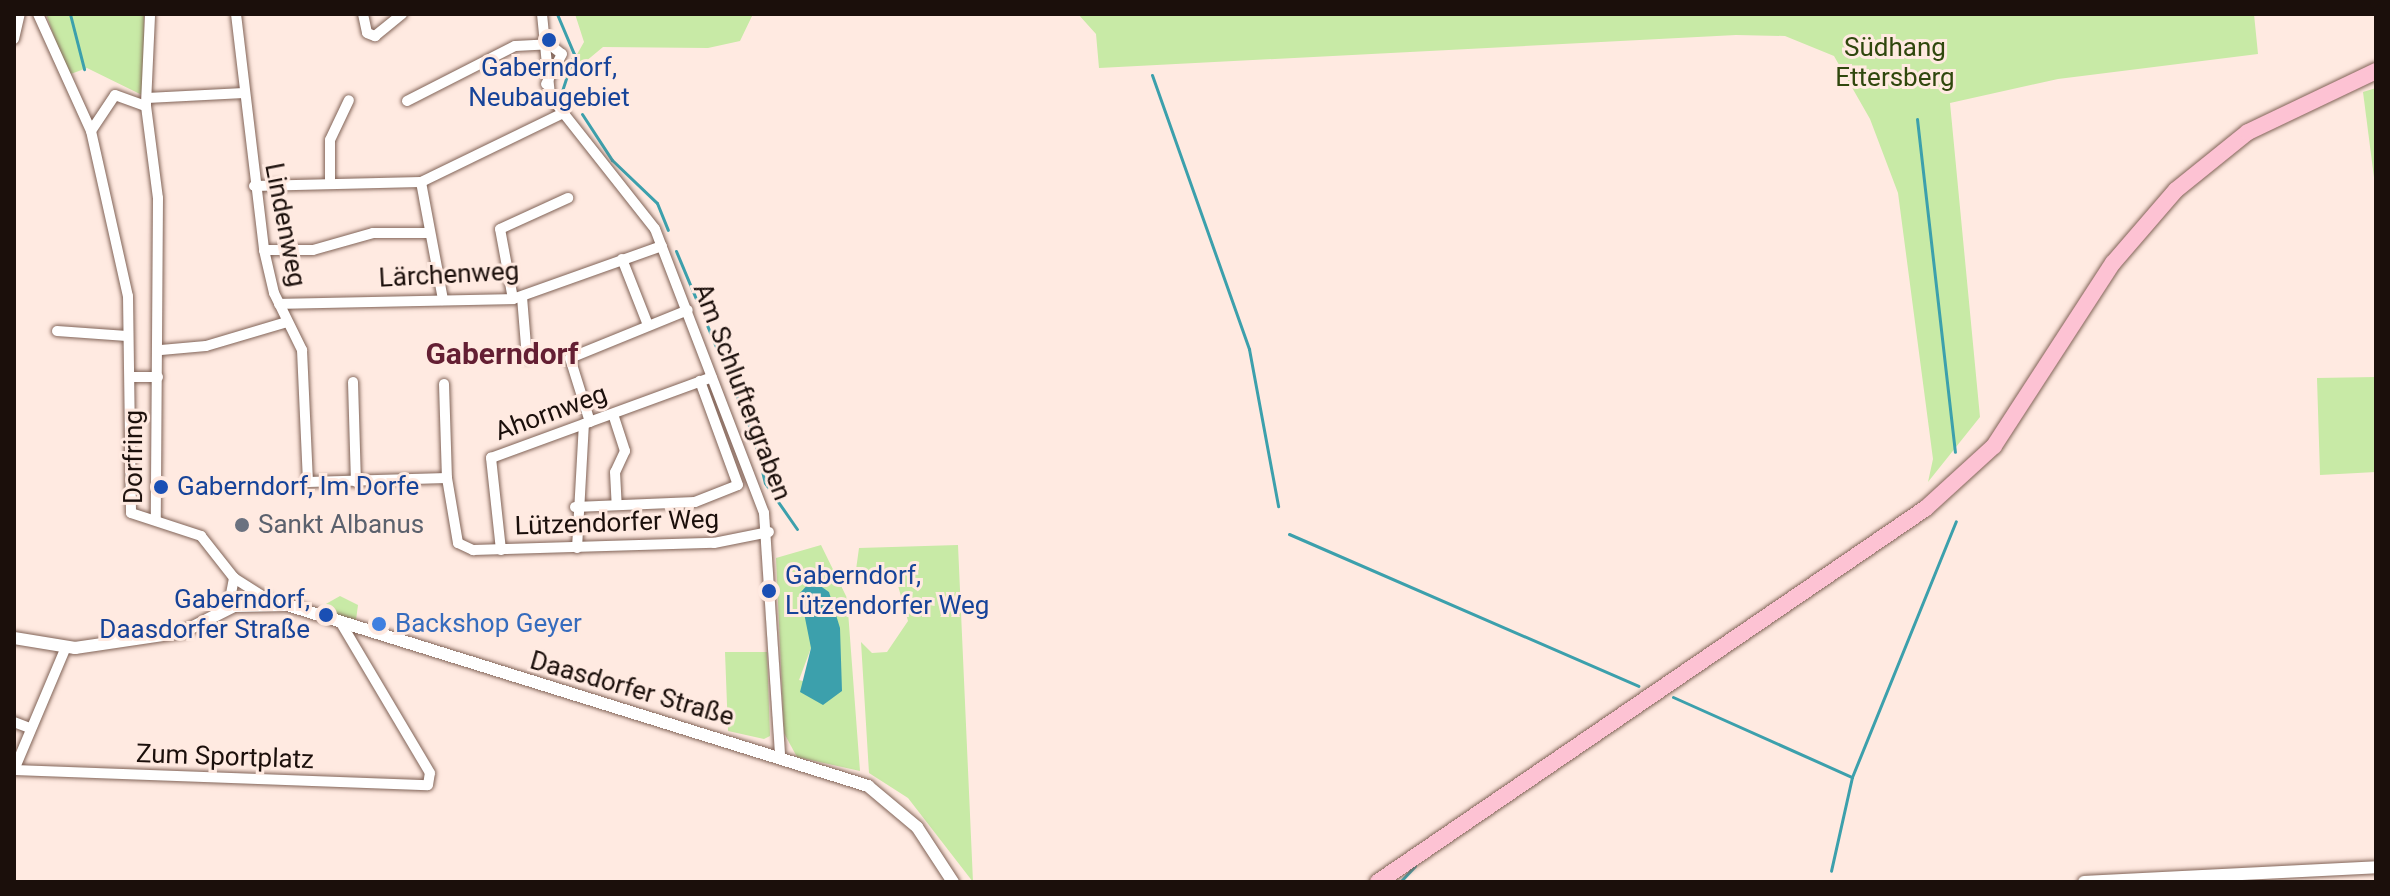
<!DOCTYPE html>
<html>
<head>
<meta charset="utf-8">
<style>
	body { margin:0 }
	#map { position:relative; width:2390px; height:896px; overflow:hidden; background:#ffeae1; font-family:Roboto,sans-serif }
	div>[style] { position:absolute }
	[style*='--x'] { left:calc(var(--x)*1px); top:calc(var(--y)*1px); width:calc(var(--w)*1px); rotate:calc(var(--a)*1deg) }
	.green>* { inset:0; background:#c8eaa6 }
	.water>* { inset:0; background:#3ca0ac }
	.stream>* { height:3px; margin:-1.5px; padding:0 1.5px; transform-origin:1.5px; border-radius:1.5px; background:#3ca0ac }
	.roads { filter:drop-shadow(0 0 2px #816357) drop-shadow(0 0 2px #816357) }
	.minor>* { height:10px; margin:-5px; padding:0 5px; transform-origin:5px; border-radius:5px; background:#fff }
	.tertiary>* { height:12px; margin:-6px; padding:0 6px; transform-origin:6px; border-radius:6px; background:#fff }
	.primary>* { height:16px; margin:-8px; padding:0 8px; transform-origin:8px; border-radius:8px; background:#fdc2d3 }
	.dots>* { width:22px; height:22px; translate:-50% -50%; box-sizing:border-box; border:4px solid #ffeae1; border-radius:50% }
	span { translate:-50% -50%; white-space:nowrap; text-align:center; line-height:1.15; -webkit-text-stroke:6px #ffeae1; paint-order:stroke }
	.park-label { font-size:26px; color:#2f470d }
	.transit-label { font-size:26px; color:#164399 }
	.left { translate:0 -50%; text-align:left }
	.right { translate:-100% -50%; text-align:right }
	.street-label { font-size:26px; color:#1b0f0b }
	.worship-label { font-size:26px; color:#5b616d }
	.shop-label { font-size:26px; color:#366cbe }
	.quarter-label { font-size:30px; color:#641f33; font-weight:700 }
	.frame { position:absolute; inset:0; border:16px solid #1b0f0b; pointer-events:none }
</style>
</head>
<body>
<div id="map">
	<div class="green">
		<div style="clip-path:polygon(46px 14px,144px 14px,144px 96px,87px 68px,68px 75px)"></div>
		<div style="clip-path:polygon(575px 14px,753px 14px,740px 41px,708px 48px,603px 47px,579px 67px,571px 65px,584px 42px)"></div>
		<div style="clip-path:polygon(1078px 14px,2254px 14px,2258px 54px,2058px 79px,1950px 103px,1980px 417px,1928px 482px,1933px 459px,1898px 193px,1870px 119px,1834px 56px,1785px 36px,1736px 35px,1099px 68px,1096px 34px)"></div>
		<div style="clip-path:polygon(2376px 88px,2376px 193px,2363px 92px)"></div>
		<div style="clip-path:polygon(2376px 377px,2376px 472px,2320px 475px,2317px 378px)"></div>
		<div style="clip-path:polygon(evenodd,821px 545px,847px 598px,860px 771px,797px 757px,784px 733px,776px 558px,821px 545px,812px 581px,829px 592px,842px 691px,799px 680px,811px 648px,812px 581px)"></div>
		<div style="clip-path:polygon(958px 545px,973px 882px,908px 798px,869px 773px,861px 642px,872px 653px,887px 652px,908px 621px,895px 575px,855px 577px,859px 548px)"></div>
		<div style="clip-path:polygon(340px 596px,358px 605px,356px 620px,317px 609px)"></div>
		<div style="clip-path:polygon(725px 652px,767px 652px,770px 736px,764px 739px,728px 731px)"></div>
	</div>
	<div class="water">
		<div style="clip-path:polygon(812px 580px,829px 592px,840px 628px,842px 691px,823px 705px,800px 692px,811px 648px,800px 593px)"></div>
	</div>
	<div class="stream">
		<div style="--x:70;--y:14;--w:57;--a:75.7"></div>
		<div style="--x:557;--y:14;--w:43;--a:67"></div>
		<div style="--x:574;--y:54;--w:39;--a:108"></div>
		<div style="--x:562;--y:91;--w:11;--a:49"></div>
		<div style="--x:1152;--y:75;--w:291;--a:70.5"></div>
		<div style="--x:1249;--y:349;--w:160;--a:79.5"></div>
		<div style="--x:582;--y:114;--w:55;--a:56.9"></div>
		<div style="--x:612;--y:160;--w:62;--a:43.7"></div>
		<div style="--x:657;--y:203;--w:29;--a:68"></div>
		<div style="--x:1917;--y:119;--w:335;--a:83.5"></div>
		<div style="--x:676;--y:251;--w:199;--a:67.3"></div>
		<div style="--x:753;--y:435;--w:49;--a:76"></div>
		<div style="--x:765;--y:483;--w:56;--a:55.2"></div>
		<div style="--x:1289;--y:534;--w:381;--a:23.5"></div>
		<div style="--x:1673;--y:697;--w:196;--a:24.1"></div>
		<div style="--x:1852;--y:777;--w:96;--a:102.6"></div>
		<div style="--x:1852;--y:777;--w:276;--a:-67.9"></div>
		<div style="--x:1400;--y:882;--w:22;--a:-47"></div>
	</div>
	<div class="roads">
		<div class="minor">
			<div style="--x:38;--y:14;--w:128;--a:65.6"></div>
			<div style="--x:91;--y:131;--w:43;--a:-56.3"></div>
			<div style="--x:115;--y:95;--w:33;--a:20"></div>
			<div style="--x:146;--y:106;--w:93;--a:82.6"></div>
			<div style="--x:158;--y:198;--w:322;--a:90.4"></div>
			<div style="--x:236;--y:14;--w:238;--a:83.2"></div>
			<div style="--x:264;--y:250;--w:44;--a:76.9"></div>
			<div style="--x:274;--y:293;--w:64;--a:63.8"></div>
			<div style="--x:302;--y:350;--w:132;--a:87.4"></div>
			<div style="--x:308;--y:482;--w:139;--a:-1.6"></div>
			<div style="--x:447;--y:478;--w:66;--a:80.4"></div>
			<div style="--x:458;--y:543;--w:17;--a:25"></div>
			<div style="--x:473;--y:550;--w:241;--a:-1.7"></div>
			<div style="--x:714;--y:543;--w:56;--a:-11.3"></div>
			<div style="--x:363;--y:14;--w:19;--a:78"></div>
			<div style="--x:367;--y:33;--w:9;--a:21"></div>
			<div style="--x:375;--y:36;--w:35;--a:-39"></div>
			<div style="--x:542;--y:14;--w:82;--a:84.4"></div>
			<div style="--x:550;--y:96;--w:169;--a:51.7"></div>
			<div style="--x:655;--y:229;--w:304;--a:69"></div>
			<div style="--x:764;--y:513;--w:244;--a:86.2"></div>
			<div style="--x:14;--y:39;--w:26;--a:-77"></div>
			<div style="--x:147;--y:98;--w:97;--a:-3"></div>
			<div style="--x:407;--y:101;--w:121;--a:-27"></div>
			<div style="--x:515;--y:46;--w:34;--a:-3"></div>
			<div style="--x:549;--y:44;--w:16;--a:38"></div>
			<div style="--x:562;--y:54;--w:34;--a:118"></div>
			<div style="--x:146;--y:104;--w:88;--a:-87.4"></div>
			<div style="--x:91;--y:131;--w:169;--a:77.4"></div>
			<div style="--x:128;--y:296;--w:217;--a:89.2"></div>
			<div style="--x:131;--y:513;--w:74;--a:18.2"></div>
			<div style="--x:201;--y:536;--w:53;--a:51.8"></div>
			<div style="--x:234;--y:578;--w:49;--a:32.4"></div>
			<div style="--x:421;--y:182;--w:120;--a:79.4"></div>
			<div style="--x:330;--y:184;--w:44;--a:-90"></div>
			<div style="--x:330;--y:140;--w:44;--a:-64.6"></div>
			<div style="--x:254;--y:186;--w:167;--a:-1.4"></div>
			<div style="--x:421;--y:182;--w:156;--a:-25.9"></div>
			<div style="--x:264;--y:250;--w:49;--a:0"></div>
			<div style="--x:313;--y:250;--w:62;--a:-15.8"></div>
			<div style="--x:373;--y:233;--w:57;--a:0"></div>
			<div style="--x:622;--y:259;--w:71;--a:68.5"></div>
			<div style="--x:522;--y:297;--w:61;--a:85.3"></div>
			<div style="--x:513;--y:299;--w:71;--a:-100.5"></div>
			<div style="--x:500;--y:229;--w:75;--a:-24.5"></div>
			<div style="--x:279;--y:304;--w:234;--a:-1.2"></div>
			<div style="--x:513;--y:299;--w:158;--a:-19.6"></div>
			<div style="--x:57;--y:331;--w:70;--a:4.1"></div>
			<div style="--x:161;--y:350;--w:45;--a:-5.1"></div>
			<div style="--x:206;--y:346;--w:84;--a:-16.5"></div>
			<div style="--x:130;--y:377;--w:28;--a:0"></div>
			<div style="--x:353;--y:382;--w:100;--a:88.3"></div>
			<div style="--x:444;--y:384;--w:94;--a:88.2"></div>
			<div style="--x:613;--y:414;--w:39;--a:72"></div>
			<div style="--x:625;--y:451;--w:23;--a:115"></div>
			<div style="--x:615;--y:472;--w:33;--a:87"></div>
			<div style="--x:590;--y:422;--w:67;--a:-107.4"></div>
			<div style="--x:570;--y:358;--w:127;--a:-22.1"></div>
			<div style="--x:575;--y:507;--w:120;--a:-2.4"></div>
			<div style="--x:695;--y:502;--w:46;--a:-21.6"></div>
			<div style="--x:738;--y:485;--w:111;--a:-110.1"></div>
			<div style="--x:577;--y:548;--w:124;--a:-86.8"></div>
			<div style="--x:501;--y:550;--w:93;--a:-96.2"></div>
			<div style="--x:491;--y:458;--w:235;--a:-20.1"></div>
			<div style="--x:228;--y:609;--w:32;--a:-79"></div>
			<div style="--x:14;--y:722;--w:17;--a:21"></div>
			<div style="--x:14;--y:770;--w:414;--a:2.1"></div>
			<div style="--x:428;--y:785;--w:12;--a:-81"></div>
			<div style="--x:430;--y:773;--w:172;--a:-120.7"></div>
			<div style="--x:14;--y:770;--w:131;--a:-67.1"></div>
		</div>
		<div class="tertiary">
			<div style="--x:14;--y:638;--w:62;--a:9.3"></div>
			<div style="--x:75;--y:648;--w:109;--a:-8.4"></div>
			<div style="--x:183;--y:632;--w:57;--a:-27"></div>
			<div style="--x:234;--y:606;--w:53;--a:-1.1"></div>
			<div style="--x:287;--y:605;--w:609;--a:17.3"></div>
			<div style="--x:868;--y:786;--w:64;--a:39.9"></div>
			<div style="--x:917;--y:827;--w:66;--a:56.8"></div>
			<div style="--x:2084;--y:882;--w:292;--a:-2.9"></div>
		</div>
		<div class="primary">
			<div style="--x:1378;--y:882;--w:663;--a:-34.31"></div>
			<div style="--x:1926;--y:508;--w:92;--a:-42.4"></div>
			<div style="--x:1994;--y:446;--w:218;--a:-57"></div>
			<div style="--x:2113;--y:263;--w:96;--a:-49.2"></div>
			<div style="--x:2176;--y:190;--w:92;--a:-38.9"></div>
			<div style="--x:2248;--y:132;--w:142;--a:-25.5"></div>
		</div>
	</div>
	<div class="dots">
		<div style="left:549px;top:40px;background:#1a4fb4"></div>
		<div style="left:161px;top:487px;background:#1a4fb4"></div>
		<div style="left:242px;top:525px;background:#6b7280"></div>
		<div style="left:769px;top:591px;background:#1a4fb4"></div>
		<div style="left:326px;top:615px;background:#1a4fb4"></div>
		<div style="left:379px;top:624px;background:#3f7fe0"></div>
	</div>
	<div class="park-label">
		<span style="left:1895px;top:63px">Südhang<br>Ettersberg</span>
	</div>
	<div class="transit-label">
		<span style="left:549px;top:83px">Gaberndorf,<br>Neubaugebiet</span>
		<span class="left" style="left:177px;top:487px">Gaberndorf, Im Dorfe</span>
		<span class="left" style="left:785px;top:591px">Gaberndorf,<br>Lützendorfer Weg</span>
		<span class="right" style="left:310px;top:615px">Gaberndorf,<br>Daasdorfer Straße</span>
	</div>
	<div class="street-label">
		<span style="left:285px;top:225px;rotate:79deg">Lindenweg</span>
		<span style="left:449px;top:275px;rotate:-3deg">Lärchenweg</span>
		<span style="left:742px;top:392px;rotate:69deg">Am Schluftergraben</span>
		<span style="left:551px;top:413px;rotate:-20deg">Ahornweg</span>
		<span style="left:134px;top:457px;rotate:-90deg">Dorfring</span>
		<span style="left:617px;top:523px;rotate:-2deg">Lützendorfer Weg</span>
		<span style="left:632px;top:689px;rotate:16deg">Daasdorfer Straße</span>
		<span style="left:225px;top:757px;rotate:2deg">Zum Sportplatz</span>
	</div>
	<div class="worship-label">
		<span class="left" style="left:258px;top:525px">Sankt Albanus</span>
	</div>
	<div class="shop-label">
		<span class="left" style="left:395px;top:624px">Backshop Geyer</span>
	</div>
	<div class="quarter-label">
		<span style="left:502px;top:354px">Gaberndorf</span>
	</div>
	<div class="frame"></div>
</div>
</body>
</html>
